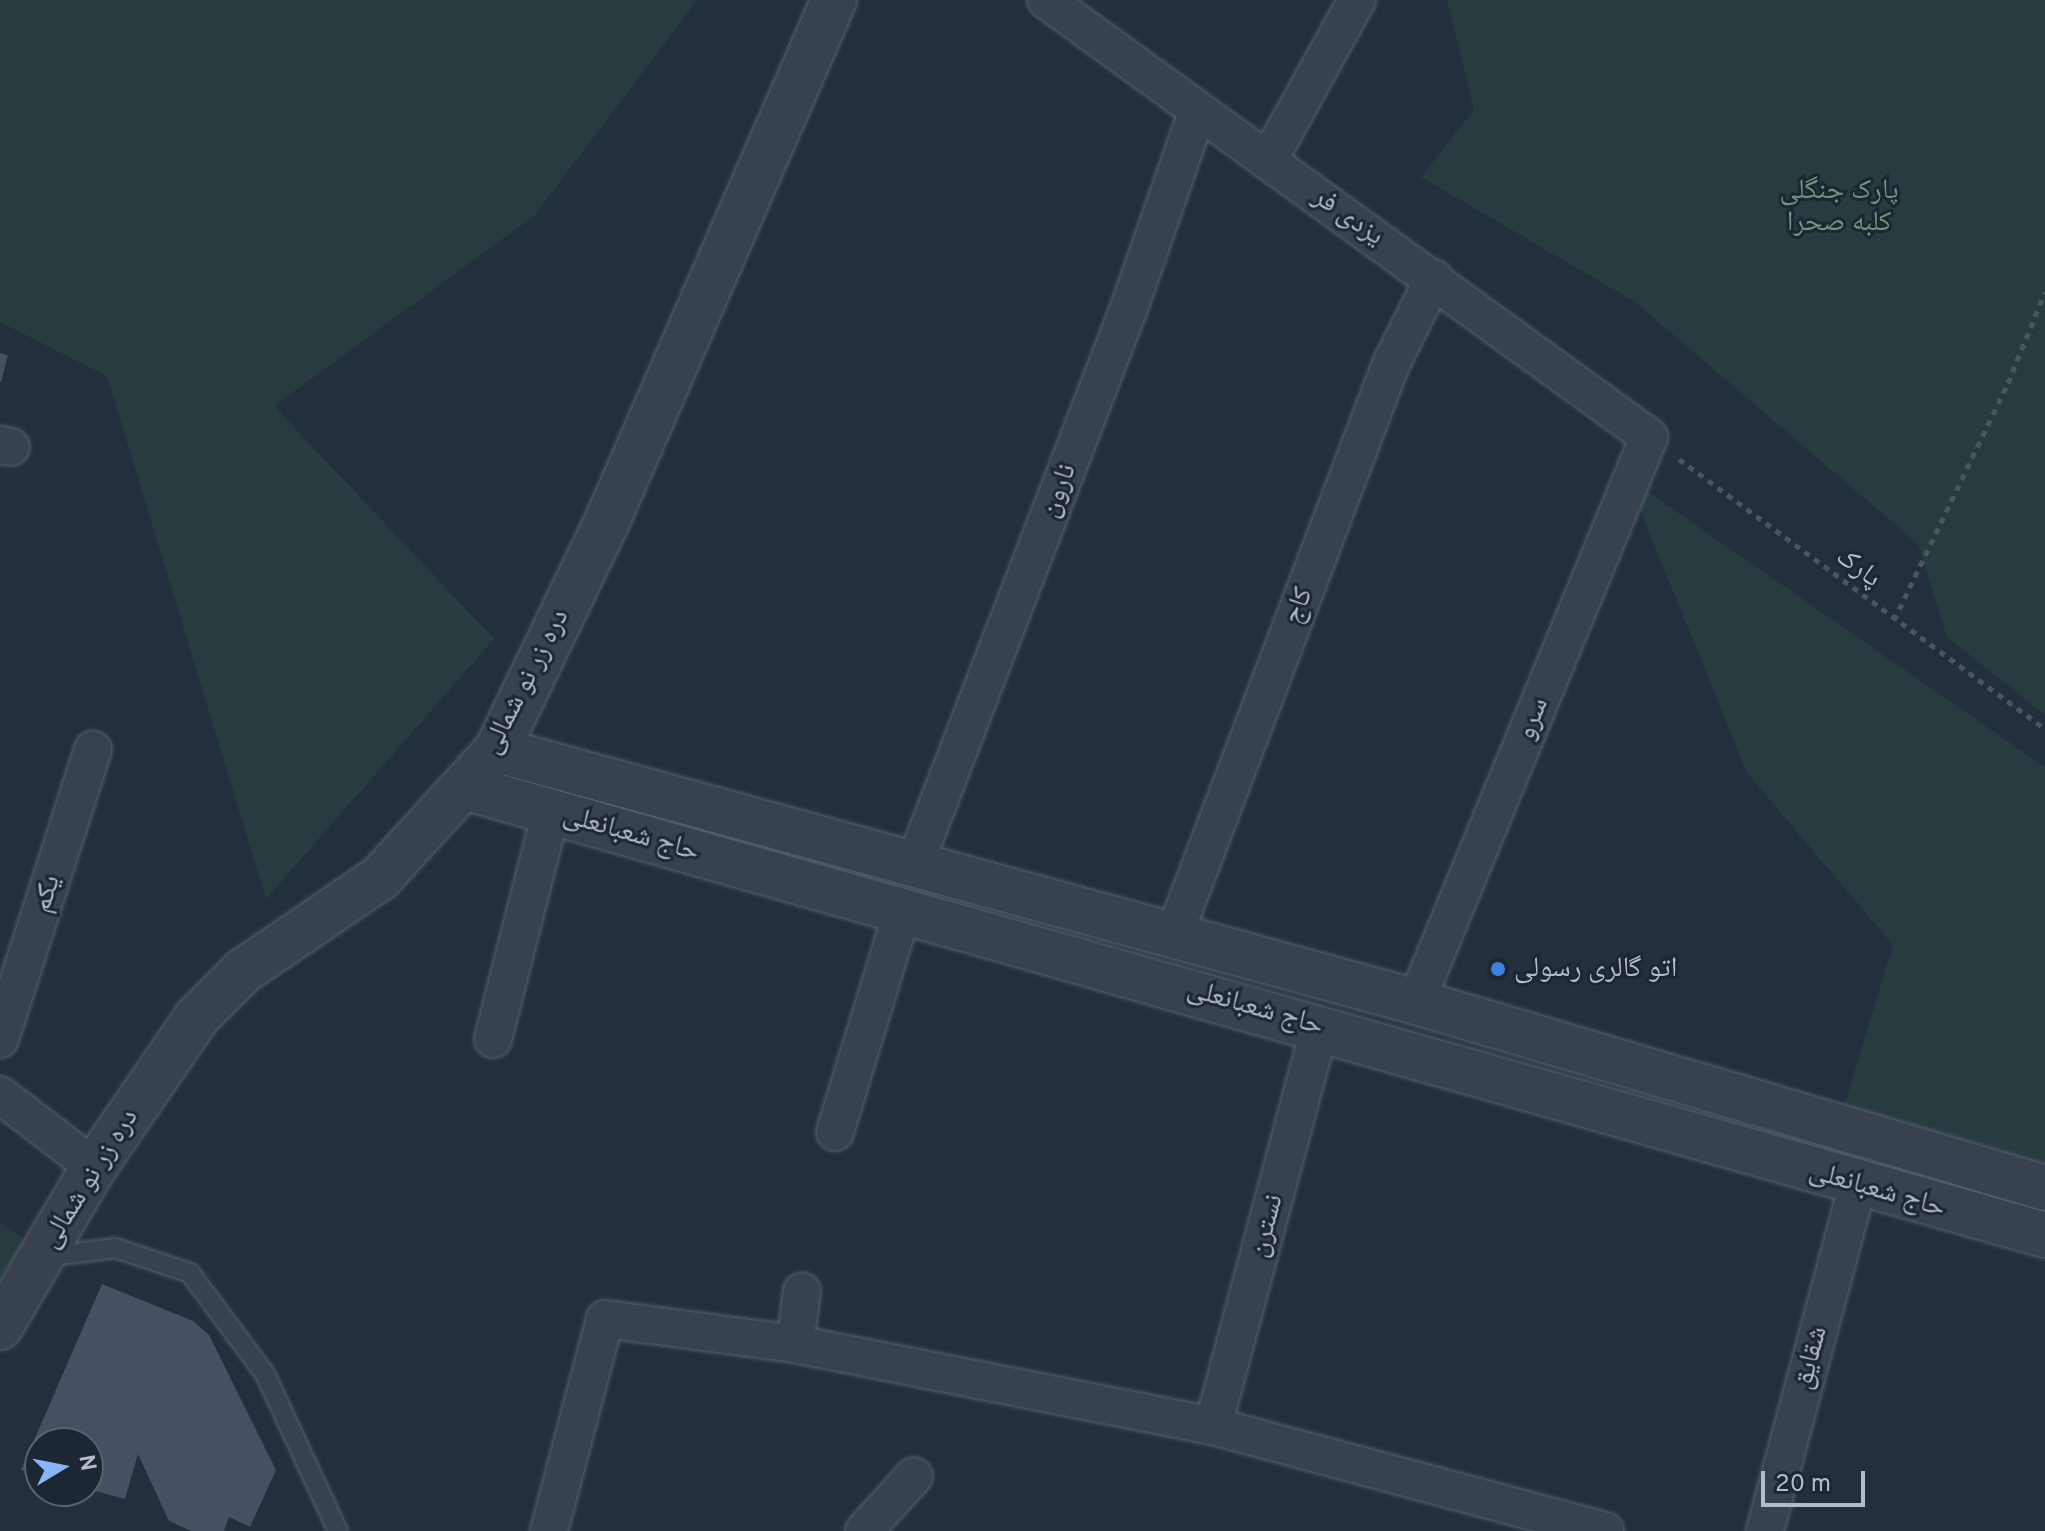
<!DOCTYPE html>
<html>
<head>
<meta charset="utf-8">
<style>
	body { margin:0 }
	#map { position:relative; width:2045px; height:1531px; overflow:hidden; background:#242f3e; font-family:Overpass,"Noto Naskh Arabic",sans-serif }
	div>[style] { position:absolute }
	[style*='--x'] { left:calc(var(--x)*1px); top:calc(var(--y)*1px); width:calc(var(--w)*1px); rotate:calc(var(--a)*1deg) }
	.green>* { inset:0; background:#263c3f }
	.building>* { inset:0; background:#455162 }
	.path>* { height:5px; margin-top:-2.5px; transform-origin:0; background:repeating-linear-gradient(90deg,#44595c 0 6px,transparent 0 12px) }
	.roads { filter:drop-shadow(0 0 2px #565f6c) drop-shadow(0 0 2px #565f6c) }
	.service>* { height:18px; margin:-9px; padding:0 9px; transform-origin:9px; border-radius:9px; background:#38414e }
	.minor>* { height:36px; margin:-18px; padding:0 18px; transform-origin:18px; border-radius:18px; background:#38414e }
	.tertiary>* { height:44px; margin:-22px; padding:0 22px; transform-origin:22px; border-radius:22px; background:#38414e }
	.dots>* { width:22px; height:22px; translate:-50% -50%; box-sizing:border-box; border:4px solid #1d2633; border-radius:50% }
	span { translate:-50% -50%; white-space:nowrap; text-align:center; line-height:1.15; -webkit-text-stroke:6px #1d2633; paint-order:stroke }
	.park-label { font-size:28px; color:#6b9a76 }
	.street-label { font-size:28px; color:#b4bcc9 }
	.poi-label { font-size:28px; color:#b4bcc9 }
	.left { translate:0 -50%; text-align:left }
	.north { position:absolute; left:24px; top:1427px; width:80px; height:80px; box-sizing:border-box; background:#1d2633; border:2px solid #59626f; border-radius:50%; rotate:80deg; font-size:22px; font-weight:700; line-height:32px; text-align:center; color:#b4bcc9 }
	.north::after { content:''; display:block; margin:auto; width:28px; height:36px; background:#8ab4f8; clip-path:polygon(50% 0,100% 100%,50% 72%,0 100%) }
	.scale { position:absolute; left:1761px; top:1471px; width:104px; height:36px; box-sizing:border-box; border:4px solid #b4bcc9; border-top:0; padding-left:10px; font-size:24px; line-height:28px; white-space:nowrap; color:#b4bcc9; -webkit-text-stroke:6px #1d2633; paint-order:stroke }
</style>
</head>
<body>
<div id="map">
	<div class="green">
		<div style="clip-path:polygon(0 0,697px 0,534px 216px,274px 406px,494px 639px,266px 899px,107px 376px,0 322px)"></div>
		<div style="clip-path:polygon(1447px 0,2045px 0,2045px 715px,1947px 637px,1918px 544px,1635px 302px,1421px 177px,1474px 110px)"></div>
		<div style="clip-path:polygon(1638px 485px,2045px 767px,2045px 1164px,1844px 1106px,1893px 945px,1747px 773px,1634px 495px)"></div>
		<div style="clip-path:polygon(0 1222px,26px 1241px,0 1277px)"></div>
	</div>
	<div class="building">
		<div style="clip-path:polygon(0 353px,8px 355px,1px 382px,0 382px)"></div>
		<div style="clip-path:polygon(102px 1284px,193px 1321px,209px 1335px,276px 1470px,250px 1527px,229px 1517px,224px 1531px,191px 1531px,169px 1521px,138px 1454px,125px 1499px,88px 1489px,88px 1443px,40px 1443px,40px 1476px,21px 1470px)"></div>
	</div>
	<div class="path">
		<div style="--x:1679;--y:459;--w:455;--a:36.4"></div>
		<div style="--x:1894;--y:620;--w:263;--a:-64.3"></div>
		<div style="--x:2008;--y:383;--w:98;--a:-67.9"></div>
	</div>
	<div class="roads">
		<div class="service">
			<div style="--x:44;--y:1257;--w:72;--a:-7.2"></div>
			<div style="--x:115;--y:1248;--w:79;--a:18.4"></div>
			<div style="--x:190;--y:1273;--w:126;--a:53.4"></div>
			<div style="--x:265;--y:1374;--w:173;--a:65.1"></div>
		</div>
		<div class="minor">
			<div style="--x:1046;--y:0;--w:745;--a:35.93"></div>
			<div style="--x:1649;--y:437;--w:611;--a:112.41"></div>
			<div style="--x:1268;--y:161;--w:184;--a:-61.1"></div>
			<div style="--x:0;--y:445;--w:11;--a:10"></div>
			<div style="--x:914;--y:866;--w:598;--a:-68.93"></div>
			<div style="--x:1129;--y:308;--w:207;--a:-70.8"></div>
			<div style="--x:1173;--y:938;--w:614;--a:-69.2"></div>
			<div style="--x:1391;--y:364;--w:96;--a:-63.4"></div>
			<div style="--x:0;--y:1039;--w:304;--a:-72.2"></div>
			<div style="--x:493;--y:1039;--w:235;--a:-75.7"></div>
			<div style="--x:0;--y:1095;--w:118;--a:37.5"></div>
			<div style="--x:835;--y:1132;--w:232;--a:-73"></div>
			<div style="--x:795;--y:1344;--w:53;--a:-82.5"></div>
			<div style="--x:1213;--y:1426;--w:414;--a:-75"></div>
			<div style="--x:549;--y:1531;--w:219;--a:-75.2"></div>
			<div style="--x:605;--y:1319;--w:192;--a:7.5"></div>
			<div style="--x:795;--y:1344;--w:426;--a:11.1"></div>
			<div style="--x:1213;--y:1426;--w:406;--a:15"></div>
			<div style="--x:864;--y:1531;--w:74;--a:-47.7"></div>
			<div style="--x:1765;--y:1531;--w:358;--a:-75"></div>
		</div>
		<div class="tertiary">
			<div style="--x:497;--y:750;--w:953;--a:15.33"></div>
			<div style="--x:1416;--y:1002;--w:656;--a:16.47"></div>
			<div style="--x:464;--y:787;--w:1643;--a:15.82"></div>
			<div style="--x:0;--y:1327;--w:186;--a:-59.6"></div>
			<div style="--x:94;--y:1167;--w:182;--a:-55.5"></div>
			<div style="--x:197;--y:1017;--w:65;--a:-45"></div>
			<div style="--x:243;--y:971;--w:166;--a:-34.2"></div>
			<div style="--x:380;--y:878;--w:173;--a:-47.6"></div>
			<div style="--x:497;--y:750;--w:256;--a:-64.3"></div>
			<div style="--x:608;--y:519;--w:566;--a:-66.47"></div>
		</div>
	</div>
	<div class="dots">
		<div style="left:1498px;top:969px;background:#3f7fe0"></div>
	</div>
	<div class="park-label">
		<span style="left:1839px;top:207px">پارک جنگلی<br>کلبه صحرا</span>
	</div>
	<div class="street-label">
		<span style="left:1348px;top:217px;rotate:35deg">یزدی فر</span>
		<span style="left:1059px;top:491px;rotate:-69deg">نارون</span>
		<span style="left:1858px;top:568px;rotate:37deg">پارک</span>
		<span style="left:1299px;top:606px;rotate:-69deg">کاج</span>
		<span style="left:526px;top:682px;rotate:-63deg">دره زر نو شمالی</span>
		<span style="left:1533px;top:719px;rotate:-68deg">سرو</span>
		<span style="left:631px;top:834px;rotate:16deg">حاج شعبانعلی</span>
		<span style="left:47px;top:894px;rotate:-72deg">یکم</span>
		<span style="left:1255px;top:1008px;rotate:16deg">حاج شعبانعلی</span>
		<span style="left:90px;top:1179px;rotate:-58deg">دره زر نو شمالی</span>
		<span style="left:1877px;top:1190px;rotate:16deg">حاج شعبانعلی</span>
		<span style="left:1267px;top:1226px;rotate:-75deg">نسترن</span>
		<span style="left:1811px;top:1358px;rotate:-75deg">شقایق</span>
	</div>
	<div class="poi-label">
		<span class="left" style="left:1514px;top:969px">اتو گالری رسولی</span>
	</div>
	<div class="north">N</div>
	<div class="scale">20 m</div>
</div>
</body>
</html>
